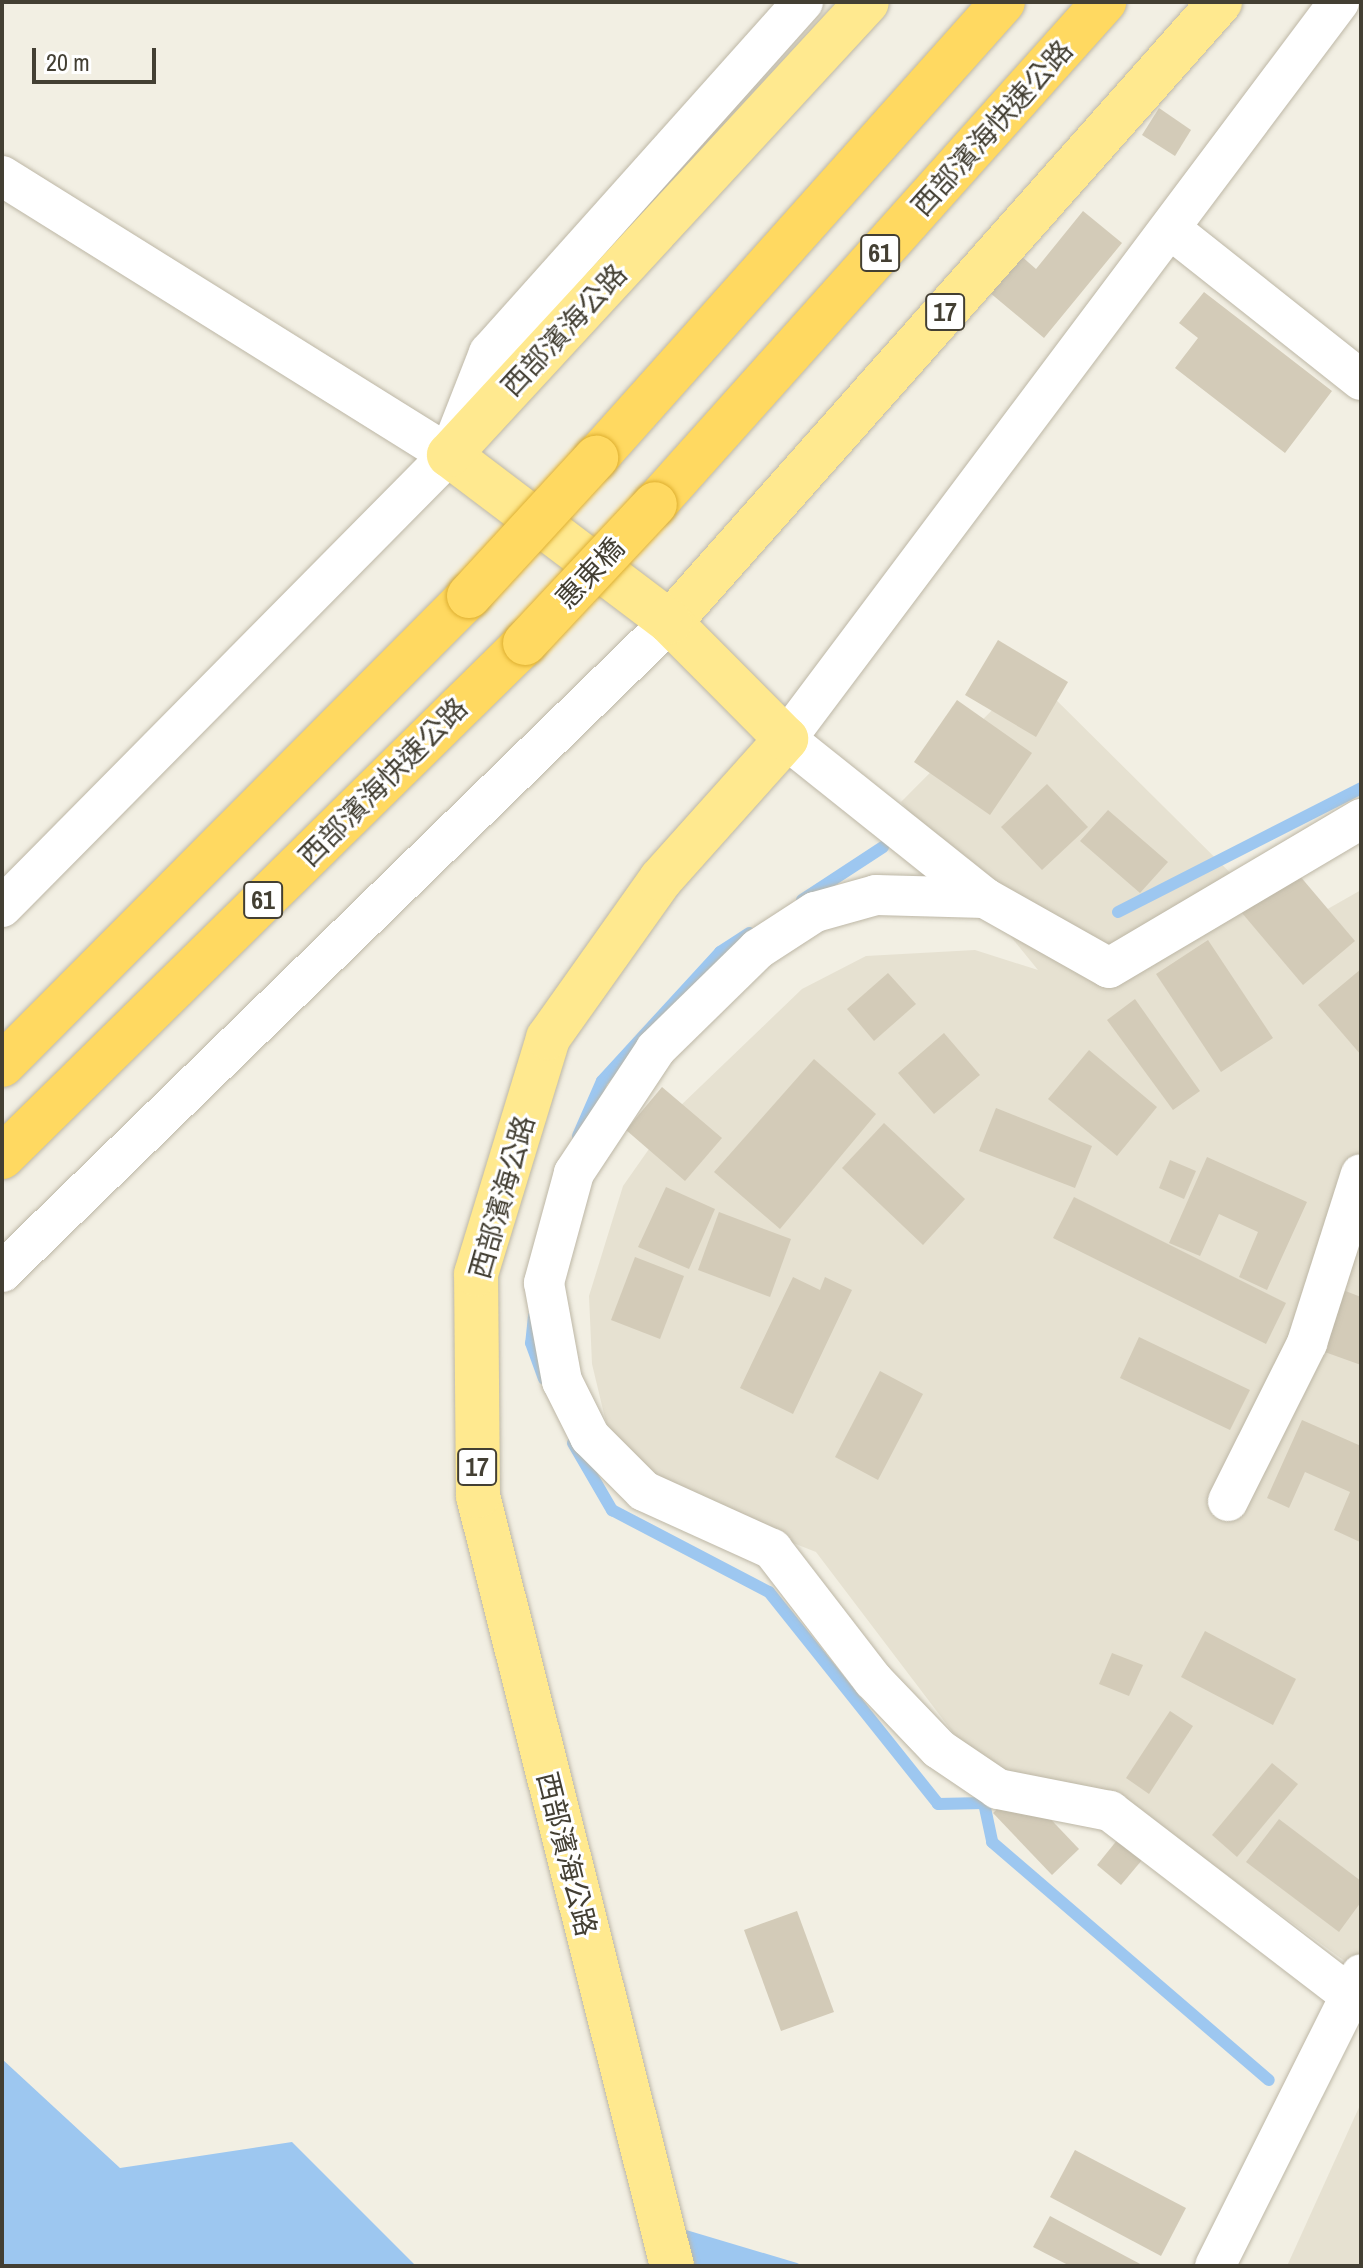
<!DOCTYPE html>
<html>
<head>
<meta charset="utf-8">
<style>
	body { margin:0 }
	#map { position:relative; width:1363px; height:2268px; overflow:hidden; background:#f2efe3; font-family:"Archivo Narrow","Noto Sans TC",sans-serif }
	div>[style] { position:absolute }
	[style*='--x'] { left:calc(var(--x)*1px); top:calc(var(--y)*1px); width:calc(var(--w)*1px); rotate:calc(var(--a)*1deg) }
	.residential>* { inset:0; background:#e6e1d1 }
	.water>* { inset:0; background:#9dc7f0 }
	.stream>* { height:12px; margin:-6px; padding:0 6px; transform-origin:6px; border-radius:6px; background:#9dc7f0 }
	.building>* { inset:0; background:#d3cbb8 }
	.roads { filter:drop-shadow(0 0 2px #bdb7a6) drop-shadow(0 0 2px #bdb7a6) }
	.minor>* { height:40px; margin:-20px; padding:0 20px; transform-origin:20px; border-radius:20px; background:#fff }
	.major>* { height:44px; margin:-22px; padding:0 22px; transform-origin:22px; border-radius:22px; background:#ffe98f }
	.highway>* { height:44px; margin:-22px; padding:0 22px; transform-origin:22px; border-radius:22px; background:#ffd961 }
	.bridges { filter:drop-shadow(0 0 2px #deaf30) drop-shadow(0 0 2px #deaf30) }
	.highway-bridge>* { height:44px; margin:-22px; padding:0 22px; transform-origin:22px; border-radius:22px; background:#ffd961 }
	span { translate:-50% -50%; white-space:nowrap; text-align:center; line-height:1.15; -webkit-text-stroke:6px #fff; paint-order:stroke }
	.shield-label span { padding:2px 6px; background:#fff; border:2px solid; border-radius:6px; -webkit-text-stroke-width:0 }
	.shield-label { font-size:26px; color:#433f33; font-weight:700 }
	.street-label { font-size:28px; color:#433f33 }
	.frame { position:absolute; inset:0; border:4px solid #433f33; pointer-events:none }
	.scale { position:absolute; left:32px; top:48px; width:124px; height:36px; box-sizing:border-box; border:4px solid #433f33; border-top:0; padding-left:10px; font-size:24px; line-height:28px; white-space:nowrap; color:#433f33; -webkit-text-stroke:6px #fff; paint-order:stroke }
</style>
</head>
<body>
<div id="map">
	<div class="residential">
		<div style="clip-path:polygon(1029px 673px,1289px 931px,1361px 890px,1361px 1973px,1134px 1807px,1029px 1787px,970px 1755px,816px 1552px,682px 1499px,610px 1439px,592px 1364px,589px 1296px,623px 1186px,677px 1109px,802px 989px,866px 956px,975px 950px,1038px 970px,901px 802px)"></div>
		<div style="clip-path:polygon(1361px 2103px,1361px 2266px,1287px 2266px)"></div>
	</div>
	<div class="water">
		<div style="clip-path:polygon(2px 2059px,120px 2168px,292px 2142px,416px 2266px,2px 2266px)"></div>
		<div style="clip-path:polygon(646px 2218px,797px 2263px,803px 2266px,659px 2266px)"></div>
	</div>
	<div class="stream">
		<div style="--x:802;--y:900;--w:97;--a:-33.2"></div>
		<div style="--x:1118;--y:912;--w:273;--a:-27"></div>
		<div style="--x:578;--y:1136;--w:60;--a:-66.4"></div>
		<div style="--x:602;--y:1081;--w:175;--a:-47.5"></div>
		<div style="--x:720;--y:952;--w:35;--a:-33"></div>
		<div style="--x:534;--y:1316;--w:27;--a:96"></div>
		<div style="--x:531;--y:1343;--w:38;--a:70"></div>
		<div style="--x:573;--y:1443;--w:78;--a:59.8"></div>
		<div style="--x:612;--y:1510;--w:177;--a:27.6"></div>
		<div style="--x:769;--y:1592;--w:271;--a:51.4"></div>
		<div style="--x:938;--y:1804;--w:46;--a:-1.2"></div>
		<div style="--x:984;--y:1803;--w:40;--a:78"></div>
		<div style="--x:992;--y:1842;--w:365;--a:40.7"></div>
	</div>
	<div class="building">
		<div style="clip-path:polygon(1159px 108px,1191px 130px,1175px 156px,1142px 135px)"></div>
		<div style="clip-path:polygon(1083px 211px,1122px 243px,1044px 338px,989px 292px,1020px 255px,1036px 269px)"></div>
		<div style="clip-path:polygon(1204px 292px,1332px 391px,1285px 453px,1175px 368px,1198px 338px,1179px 323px)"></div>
		<div style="clip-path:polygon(998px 640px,1068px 682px,1036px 737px,965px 695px)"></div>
		<div style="clip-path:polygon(957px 700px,1032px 753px,990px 815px,914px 762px)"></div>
		<div style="clip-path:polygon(1047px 784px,1088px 827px,1042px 870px,1001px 827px)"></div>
		<div style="clip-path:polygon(1108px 810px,1168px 862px,1140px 893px,1080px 841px)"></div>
		<div style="clip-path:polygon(1294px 869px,1355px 941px,1303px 985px,1242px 913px)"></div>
		<div style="clip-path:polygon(1208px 940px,1273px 1038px,1221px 1072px,1156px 974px)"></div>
		<div style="clip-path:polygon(1361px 969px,1361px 1055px,1318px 1005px)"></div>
		<div style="clip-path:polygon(888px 973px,916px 1004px,874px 1041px,847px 1009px)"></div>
		<div style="clip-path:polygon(1135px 999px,1200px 1091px,1173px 1110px,1107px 1020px)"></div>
		<div style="clip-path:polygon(944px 1033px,980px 1075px,934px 1114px,898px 1073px)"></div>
		<div style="clip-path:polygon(1089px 1050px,1157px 1107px,1117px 1156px,1048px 1099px)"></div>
		<div style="clip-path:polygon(814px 1059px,876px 1114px,780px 1229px,714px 1172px)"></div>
		<div style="clip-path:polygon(662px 1087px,722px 1138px,685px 1181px,626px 1130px)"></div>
		<div style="clip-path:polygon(996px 1108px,1092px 1146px,1075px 1188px,979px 1151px)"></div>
		<div style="clip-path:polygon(884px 1123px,965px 1199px,923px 1245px,842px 1168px)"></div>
		<div style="clip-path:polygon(1207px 1157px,1307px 1202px,1267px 1290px,1239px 1277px,1258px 1232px,1219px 1214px,1200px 1256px,1169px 1243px)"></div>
		<div style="clip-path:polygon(1170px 1160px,1196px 1171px,1184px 1199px,1159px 1188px)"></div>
		<div style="clip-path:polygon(666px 1187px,715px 1209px,689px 1269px,638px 1247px)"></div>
		<div style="clip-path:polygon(1074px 1197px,1286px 1303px,1266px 1344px,1053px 1238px)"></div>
		<div style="clip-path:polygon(719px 1212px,791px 1239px,770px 1297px,698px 1270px)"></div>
		<div style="clip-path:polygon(635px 1257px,684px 1276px,660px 1339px,611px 1320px)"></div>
		<div style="clip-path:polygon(793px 1277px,820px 1290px,825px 1277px,852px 1290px,793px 1414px,740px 1388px)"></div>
		<div style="clip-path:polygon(1330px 1285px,1361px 1297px,1361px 1365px,1308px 1346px)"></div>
		<div style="clip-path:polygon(1139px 1337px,1250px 1390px,1230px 1430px,1120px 1378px)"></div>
		<div style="clip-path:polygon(880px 1371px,923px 1394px,878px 1480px,835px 1457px)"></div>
		<div style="clip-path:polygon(1302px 1420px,1361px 1446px,1360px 1542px,1334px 1530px,1350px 1492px,1305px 1472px,1289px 1508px,1267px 1498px)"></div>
		<div style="clip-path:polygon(1205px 1631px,1296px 1679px,1273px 1725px,1181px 1677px)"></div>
		<div style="clip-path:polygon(1112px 1653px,1143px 1665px,1129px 1696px,1099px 1684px)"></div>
		<div style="clip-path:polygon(1170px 1711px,1193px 1726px,1149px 1794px,1126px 1778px)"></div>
		<div style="clip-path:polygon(1272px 1763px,1298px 1784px,1237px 1857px,1212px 1835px)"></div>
		<div style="clip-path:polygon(1020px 1787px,1079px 1849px,1052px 1875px,993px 1813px)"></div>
		<div style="clip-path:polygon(1279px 1819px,1361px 1881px,1361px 1902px,1339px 1932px,1246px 1862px)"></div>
		<div style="clip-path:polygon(1118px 1839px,1142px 1860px,1121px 1885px,1097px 1865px)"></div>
		<div style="clip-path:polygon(797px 1911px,834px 2012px,781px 2031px,744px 1930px)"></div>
		<div style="clip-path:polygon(1075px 2150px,1186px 2208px,1161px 2256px,1050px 2197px)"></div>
		<div style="clip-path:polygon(1050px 2216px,1144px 2266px,1070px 2266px,1033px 2247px)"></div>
	</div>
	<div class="roads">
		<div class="minor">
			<div style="--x:1339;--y:2;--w:921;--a:126.88"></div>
			<div style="--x:786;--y:739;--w:255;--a:38.6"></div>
			<div style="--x:985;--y:898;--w:142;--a:29.4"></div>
			<div style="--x:1109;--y:968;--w:293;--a:-30.6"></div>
			<div style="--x:2;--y:176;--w:527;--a:31.97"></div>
			<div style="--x:1173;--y:231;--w:240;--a:38.4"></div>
			<div style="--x:985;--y:898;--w:109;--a:-178.4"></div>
			<div style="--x:876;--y:895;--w:63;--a:164.4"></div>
			<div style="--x:815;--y:912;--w:68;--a:147"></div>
			<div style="--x:758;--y:949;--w:143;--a:135.6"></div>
			<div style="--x:656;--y:1049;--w:149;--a:123.5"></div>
			<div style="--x:574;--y:1173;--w:114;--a:105.3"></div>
			<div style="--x:544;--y:1283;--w:100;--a:79.6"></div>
			<div style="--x:562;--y:1381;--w:63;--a:63.4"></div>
			<div style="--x:590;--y:1437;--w:76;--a:45"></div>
			<div style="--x:644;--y:1491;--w:141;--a:24.4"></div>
			<div style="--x:772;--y:1549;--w:165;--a:52.4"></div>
			<div style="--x:873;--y:1680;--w:95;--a:46.3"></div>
			<div style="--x:939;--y:1749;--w:71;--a:34.1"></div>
			<div style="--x:998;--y:1789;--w:114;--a:11.1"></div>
			<div style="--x:1110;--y:1811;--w:302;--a:37.5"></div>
			<div style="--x:2;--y:907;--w:636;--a:-45.32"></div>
			<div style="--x:449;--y:455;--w:110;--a:-68.6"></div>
			<div style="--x:489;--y:353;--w:471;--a:-48.2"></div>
			<div style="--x:2;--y:1272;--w:932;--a:-44.22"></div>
			<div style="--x:1228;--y:1501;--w:177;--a:-63.4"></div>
			<div style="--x:1307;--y:1343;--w:177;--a:-72.3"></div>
			<div style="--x:1215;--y:2266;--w:326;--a:-63.4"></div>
		</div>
		<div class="major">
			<div style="--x:670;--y:622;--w:829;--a:-48.42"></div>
			<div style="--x:672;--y:2266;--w:794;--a:-104.14"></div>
			<div style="--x:478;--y:1496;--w:222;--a:-90.5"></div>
			<div style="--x:476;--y:1274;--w:247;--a:-73"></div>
			<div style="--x:548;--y:1038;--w:195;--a:-54.6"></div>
			<div style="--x:661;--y:879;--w:188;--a:-48.2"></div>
			<div style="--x:786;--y:739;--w:165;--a:-134.8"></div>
			<div style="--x:670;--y:622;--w:277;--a:-142.9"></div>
			<div style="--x:449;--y:455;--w:616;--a:-47.3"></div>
		</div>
		<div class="highway">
			<div style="--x:596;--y:458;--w:611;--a:-48.25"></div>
			<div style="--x:655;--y:504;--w:674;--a:-48.19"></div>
			<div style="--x:2;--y:1065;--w:662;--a:-45.12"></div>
			<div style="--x:2;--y:1157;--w:733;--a:-44.5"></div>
		</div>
	</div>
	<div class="bridges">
		<div class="highway-bridge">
			<div style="--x:469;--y:596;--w:188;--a:-47.4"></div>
			<div style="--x:525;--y:643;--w:190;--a:-46.9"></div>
		</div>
	</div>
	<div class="shield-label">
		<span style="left:880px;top:253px">61</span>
		<span style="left:945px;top:312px">17</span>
		<span style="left:263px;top:900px">61</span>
		<span style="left:477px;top:1467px">17</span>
	</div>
	<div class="street-label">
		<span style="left:992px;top:128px;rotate:-48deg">西部濱海快速公路</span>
		<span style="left:564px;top:330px;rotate:-47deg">西部濱海公路</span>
		<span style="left:590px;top:573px;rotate:-47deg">惠東橋</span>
		<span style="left:383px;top:782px;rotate:-45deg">西部濱海快速公路</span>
		<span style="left:502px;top:1197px;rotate:-74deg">西部濱海公路</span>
		<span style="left:567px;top:1854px;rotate:76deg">西部濱海公路</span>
	</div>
	<div class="frame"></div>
	<div class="scale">20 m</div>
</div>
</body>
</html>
